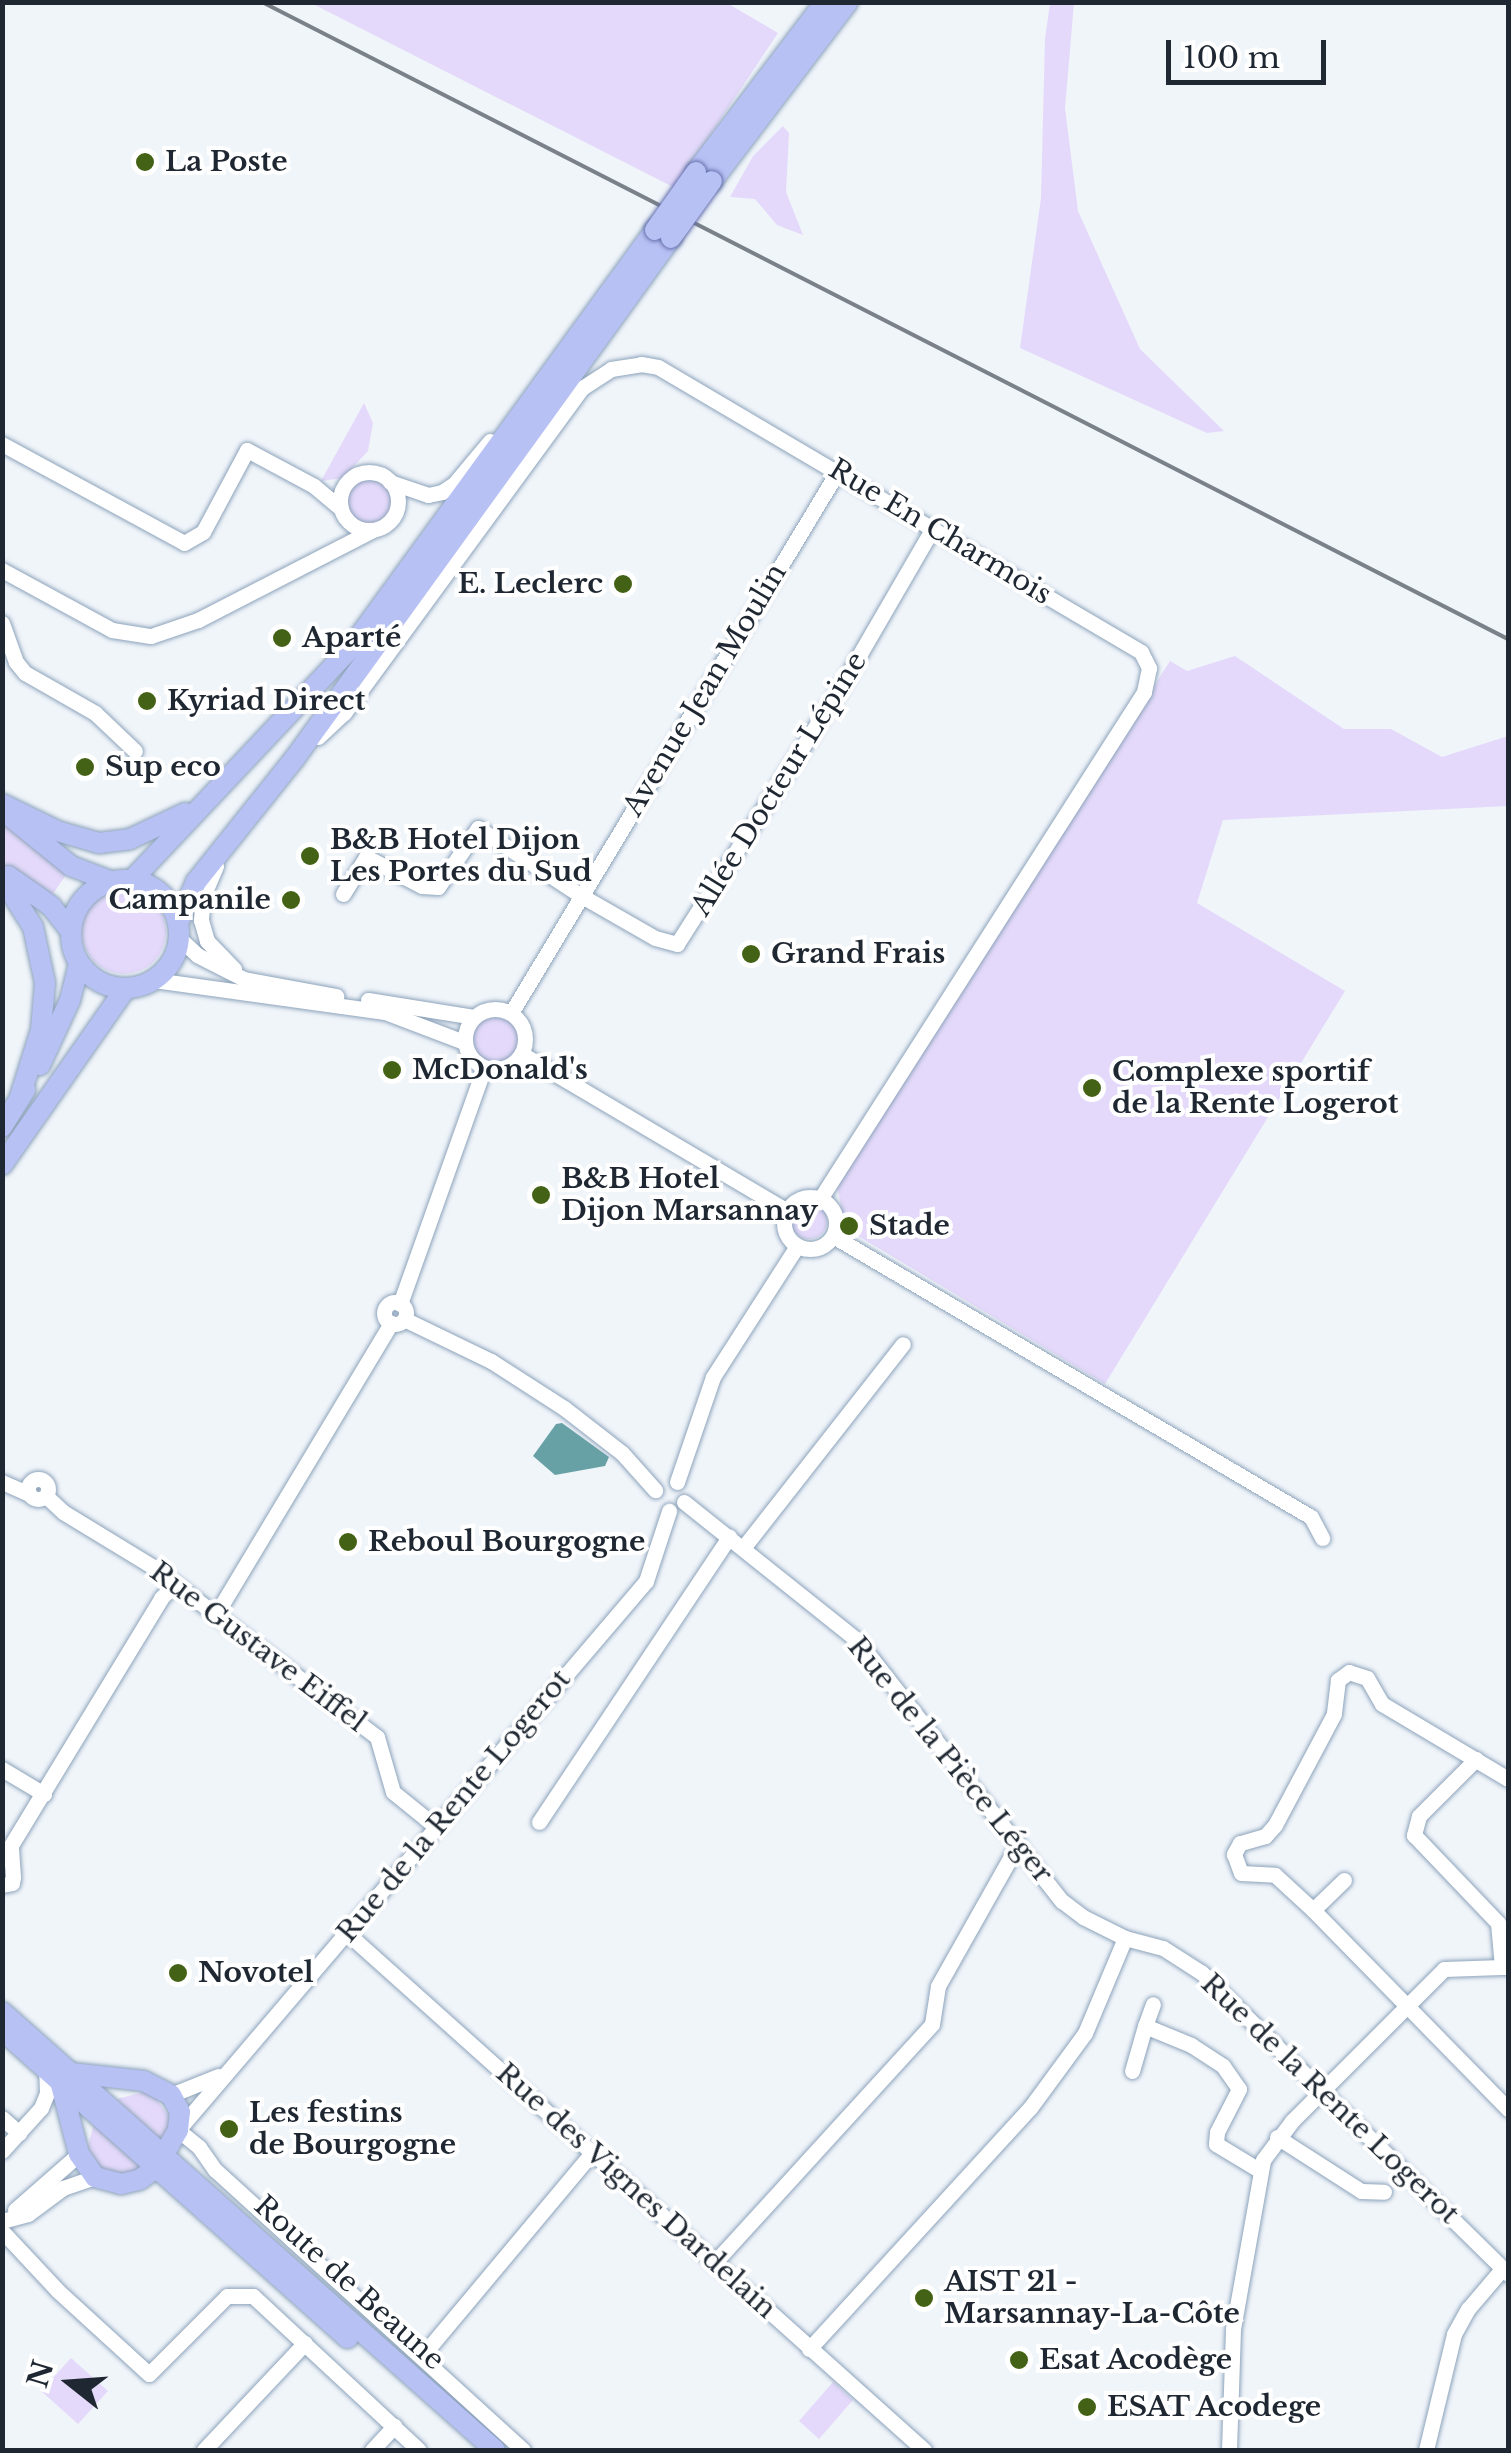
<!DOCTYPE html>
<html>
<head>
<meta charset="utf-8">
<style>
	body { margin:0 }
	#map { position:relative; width:1511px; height:2453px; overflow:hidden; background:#f0f5fa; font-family:"Libre Baskerville",serif }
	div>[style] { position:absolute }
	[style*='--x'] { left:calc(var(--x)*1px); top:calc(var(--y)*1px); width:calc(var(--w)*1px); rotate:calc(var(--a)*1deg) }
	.green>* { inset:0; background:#e4d9fa }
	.round { border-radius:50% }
	.water>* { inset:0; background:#67a1a5 }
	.roads { filter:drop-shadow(0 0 2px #8da3bb) drop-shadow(0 0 2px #8da3bb) }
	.minor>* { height:15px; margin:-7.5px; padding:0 7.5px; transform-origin:7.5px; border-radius:7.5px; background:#fff }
	.minor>.ring { margin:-7.5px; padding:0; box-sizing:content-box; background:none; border:15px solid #fff; border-radius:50% }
	.major>* { height:20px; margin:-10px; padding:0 10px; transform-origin:10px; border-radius:10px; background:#b8c1f4 }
	.major>.ring { margin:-10px; padding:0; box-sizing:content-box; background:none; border:20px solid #b8c1f4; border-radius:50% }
	.rail>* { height:4px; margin:-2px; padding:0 2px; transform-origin:2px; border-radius:2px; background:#7a8189 }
	.bridges { filter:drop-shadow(0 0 2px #6470ac) drop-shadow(0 0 2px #6470ac) }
	.major-bridge>* { height:20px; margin:-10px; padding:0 10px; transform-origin:10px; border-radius:10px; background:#b8c1f4 }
	.dots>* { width:28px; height:28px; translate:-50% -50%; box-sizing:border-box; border:5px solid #fff; border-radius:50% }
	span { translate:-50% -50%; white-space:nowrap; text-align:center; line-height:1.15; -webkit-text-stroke:8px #fff; paint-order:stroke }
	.poi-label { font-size:28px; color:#1f2832; font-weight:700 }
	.left { translate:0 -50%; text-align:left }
	.right { translate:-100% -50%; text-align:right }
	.street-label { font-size:28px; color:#1f2832 }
	.frame { position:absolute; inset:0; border:5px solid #1f2832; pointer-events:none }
	.north { position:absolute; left:20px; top:2333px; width:100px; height:100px; -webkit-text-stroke:8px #fff; paint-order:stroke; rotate:287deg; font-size:28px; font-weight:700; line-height:40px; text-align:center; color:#1f2832 }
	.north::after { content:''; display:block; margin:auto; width:35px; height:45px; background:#1f2832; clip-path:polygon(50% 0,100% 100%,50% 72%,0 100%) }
	.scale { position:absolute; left:1166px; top:40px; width:160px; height:45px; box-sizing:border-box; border:5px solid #1f2832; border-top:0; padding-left:12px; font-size:30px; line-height:35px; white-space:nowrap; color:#1f2832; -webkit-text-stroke:8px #fff; paint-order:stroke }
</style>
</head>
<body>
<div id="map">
	<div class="green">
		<div style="clip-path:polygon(311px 3px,727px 3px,778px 33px,675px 188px)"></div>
		<div style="clip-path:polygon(1050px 3px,1074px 3px,1065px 108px,1078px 211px,1140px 349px,1224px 431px,1207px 433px,1020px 348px,1041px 198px,1045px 39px)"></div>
		<div style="clip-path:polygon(783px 126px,789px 133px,786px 192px,803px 235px,777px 225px,755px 199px,730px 197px,753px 156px)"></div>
		<div style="clip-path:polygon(364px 403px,373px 423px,368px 451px,343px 478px,321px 481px)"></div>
		<div class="round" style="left:347px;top:478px;width:46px;height:46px"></div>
		<div style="clip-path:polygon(1235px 656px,1344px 729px,1391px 729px,1442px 757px,1508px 736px,1508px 806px,1223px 820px,1197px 903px,1345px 991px,1105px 1384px,845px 1228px,837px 1185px,1170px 661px,1187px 671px)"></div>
		<div style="clip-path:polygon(2px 820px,68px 872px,50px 898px,3px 865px)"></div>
		<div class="round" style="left:82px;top:890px;width:84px;height:84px"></div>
		<div class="round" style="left:472px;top:1017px;width:46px;height:46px"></div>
		<div class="round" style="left:791px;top:1203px;width:36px;height:36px"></div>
		<div style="clip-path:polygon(144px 2092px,155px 2097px,170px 2118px,163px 2145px,117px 2099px)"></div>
		<div style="clip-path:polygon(94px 2123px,145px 2168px,122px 2176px,101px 2170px,88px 2146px)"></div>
		<div style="clip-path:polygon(71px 2358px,108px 2391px,78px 2424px,41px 2391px)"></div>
		<div style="clip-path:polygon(833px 2382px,853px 2400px,819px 2439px,799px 2421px)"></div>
	</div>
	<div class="water">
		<div style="clip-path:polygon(562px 1423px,609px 1457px,605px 1466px,555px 1475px,533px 1456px,556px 1424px)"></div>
	</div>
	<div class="roads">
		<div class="minor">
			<div style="--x:2;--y:444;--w:207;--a:28.5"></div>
			<div style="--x:184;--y:543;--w:22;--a:-30"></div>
			<div style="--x:203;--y:532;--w:93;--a:-61.8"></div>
			<div style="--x:247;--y:450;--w:76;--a:28.2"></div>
			<div style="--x:314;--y:486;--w:35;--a:40"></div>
			<div class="ring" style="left:340px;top:472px;width:43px;height:43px"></div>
			<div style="--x:390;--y:482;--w:40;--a:18.9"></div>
			<div style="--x:428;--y:495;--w:14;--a:-12"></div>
			<div style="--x:442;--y:492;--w:14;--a:-34"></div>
			<div style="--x:454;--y:484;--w:56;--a:-50.1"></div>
			<div style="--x:2;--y:570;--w:125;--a:28.6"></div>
			<div style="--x:112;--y:630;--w:39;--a:9"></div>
			<div style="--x:151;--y:636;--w:50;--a:-18.8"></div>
			<div style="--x:198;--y:620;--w:197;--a:-27.2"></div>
			<div style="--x:2;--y:623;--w:41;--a:70.3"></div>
			<div style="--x:16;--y:662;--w:14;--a:51"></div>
			<div style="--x:25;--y:673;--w:81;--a:29.7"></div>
			<div style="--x:95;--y:713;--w:55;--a:43.5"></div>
			<div style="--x:318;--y:737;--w:35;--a:-43"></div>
			<div style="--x:344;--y:713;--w:403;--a:-53.8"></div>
			<div style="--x:582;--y:388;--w:35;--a:-33"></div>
			<div style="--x:611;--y:369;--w:30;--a:-9"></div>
			<div style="--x:641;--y:364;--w:17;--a:10"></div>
			<div style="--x:658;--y:367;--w:561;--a:30.54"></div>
			<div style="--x:1141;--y:652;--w:18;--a:63"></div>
			<div style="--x:1149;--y:668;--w:25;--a:102"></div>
			<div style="--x:1144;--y:692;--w:602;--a:122.58"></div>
			<div style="--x:216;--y:866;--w:33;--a:113"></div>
			<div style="--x:203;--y:896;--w:24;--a:95"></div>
			<div style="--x:201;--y:920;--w:22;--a:74"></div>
			<div style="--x:207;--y:941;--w:39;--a:46"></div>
			<div style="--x:343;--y:894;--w:44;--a:-58.1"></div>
			<div style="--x:366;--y:857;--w:63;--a:27.4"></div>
			<div style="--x:422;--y:886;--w:16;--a:4"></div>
			<div style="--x:438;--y:887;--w:71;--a:-55.9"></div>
			<div style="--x:478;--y:828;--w:122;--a:33.3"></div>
			<div style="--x:580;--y:895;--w:86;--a:29.8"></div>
			<div style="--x:655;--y:938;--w:23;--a:15"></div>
			<div style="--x:677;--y:944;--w:301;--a:-57.5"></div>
			<div style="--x:839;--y:690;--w:187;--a:-59.9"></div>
			<div style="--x:179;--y:938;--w:25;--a:43"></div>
			<div style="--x:197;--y:955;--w:53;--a:27.1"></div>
			<div style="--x:244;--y:979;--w:94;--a:10.5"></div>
			<div style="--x:154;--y:980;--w:233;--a:7.9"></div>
			<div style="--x:385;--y:1012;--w:85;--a:20.8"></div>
			<div style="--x:368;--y:1000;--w:107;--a:9.1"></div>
			<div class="ring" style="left:465px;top:1009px;width:45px;height:45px"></div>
			<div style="--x:511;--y:1013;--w:633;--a:-58.9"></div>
			<div style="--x:522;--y:1054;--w:308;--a:30.6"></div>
			<div class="ring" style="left:784px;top:1197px;width:37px;height:37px"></div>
			<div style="--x:833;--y:1236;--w:554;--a:30.45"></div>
			<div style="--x:1311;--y:1517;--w:24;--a:62"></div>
			<div class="ring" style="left:384px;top:1302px;width:7px;height:7px"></div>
			<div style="--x:400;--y:1304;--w:251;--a:-70.4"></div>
			<div style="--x:404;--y:1319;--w:97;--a:25.8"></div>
			<div style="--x:491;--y:1361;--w:87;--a:32.8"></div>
			<div style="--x:564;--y:1408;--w:73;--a:37.8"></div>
			<div style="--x:622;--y:1453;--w:50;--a:48.3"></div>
			<div class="ring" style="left:28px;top:1479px;width:5px;height:5px"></div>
			<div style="--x:2;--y:1482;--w:30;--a:24"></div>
			<div style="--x:677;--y:1482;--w:111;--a:-71.1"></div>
			<div style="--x:713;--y:1377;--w:156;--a:-57.3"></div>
			<div style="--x:46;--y:1496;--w:23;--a:43"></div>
			<div style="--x:63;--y:1512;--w:105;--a:31.4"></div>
			<div style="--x:153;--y:1567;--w:281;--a:37.2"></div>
			<div style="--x:377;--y:1737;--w:57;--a:73.8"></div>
			<div style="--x:393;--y:1792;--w:54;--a:39"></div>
			<div style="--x:684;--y:1502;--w:221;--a:38.6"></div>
			<div style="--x:857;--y:1640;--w:332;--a:51.9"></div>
			<div style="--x:1062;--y:1901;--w:26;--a:37"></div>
			<div style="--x:1083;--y:1917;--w:47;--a:26.6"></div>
			<div style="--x:1125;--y:1938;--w:39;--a:15"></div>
			<div style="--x:1163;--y:1948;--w:46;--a:32.7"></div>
			<div style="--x:1202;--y:1973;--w:429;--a:44.5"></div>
			<div style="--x:743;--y:1548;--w:259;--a:-51.9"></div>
			<div style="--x:215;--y:1616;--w:342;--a:-59"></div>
			<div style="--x:1476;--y:1759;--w:81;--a:135"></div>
			<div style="--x:1419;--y:1816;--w:20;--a:105"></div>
			<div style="--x:1414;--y:1835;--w:122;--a:46.3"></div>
			<div style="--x:1498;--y:1923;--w:44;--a:84.8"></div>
			<div style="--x:1502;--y:1967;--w:6;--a:0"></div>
			<div style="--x:2;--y:1769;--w:49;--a:30.8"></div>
			<div style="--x:1508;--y:1779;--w:147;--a:-149.2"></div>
			<div style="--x:1382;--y:1704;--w:30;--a:-120"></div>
			<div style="--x:1367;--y:1678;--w:19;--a:-162"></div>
			<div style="--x:1349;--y:1672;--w:14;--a:144"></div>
			<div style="--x:1338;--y:1680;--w:34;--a:97"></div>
			<div style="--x:1334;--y:1714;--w:126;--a:118"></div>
			<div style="--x:1275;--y:1825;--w:15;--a:132"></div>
			<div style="--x:1265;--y:1836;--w:26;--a:164"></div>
			<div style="--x:1240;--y:1843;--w:13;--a:119"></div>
			<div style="--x:1234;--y:1854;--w:20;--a:70"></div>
			<div style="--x:1241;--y:1873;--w:34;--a:3"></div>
			<div style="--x:1275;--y:1875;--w:52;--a:42.6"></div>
			<div style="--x:1313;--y:1910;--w:279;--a:45.6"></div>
			<div style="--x:539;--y:1822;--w:343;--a:-56.3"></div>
			<div style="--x:2;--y:1860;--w:306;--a:-58.7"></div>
			<div style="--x:161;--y:1598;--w:18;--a:-45"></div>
			<div style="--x:2;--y:1885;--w:10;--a:-11"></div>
			<div style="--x:12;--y:1883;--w:6;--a:-81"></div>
			<div style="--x:13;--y:1877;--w:29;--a:-94"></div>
			<div style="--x:1313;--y:1910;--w:43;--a:-44.1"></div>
			<div style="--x:347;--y:1933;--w:775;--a:41.86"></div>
			<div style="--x:1145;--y:2026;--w:23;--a:-70"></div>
			<div style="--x:1132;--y:2071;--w:47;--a:-73.9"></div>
			<div style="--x:1145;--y:2026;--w:50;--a:22.4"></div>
			<div style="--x:1191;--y:2045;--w:38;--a:33"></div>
			<div style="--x:1223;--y:2066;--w:28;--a:55"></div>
			<div style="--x:1239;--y:2089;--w:48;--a:117.1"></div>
			<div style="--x:1217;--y:2132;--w:12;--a:95"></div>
			<div style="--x:1216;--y:2144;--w:50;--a:31.2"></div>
			<div style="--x:171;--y:2095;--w:51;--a:-22"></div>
			<div style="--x:2;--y:2118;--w:23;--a:41"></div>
			<div style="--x:1277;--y:2137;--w:100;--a:32.7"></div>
			<div style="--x:1361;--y:2191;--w:23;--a:2"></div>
			<div style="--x:2;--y:2151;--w:58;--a:-47.8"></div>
			<div style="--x:41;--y:2108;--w:16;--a:-68"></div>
			<div style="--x:47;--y:2093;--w:24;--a:-92"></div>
			<div style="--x:15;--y:2210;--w:85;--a:-41.2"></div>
			<div style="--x:2;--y:2221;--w:27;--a:-15"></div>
			<div style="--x:28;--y:2214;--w:44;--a:-36.6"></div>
			<div style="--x:63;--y:2188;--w:34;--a:-19"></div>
			<div style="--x:2;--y:2231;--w:82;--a:47"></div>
			<div style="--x:58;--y:2291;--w:123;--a:42.4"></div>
			<div style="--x:149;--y:2374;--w:110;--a:-45"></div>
			<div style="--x:227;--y:2296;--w:26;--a:0"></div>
			<div style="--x:253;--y:2296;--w:226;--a:42.9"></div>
			<div style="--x:714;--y:2263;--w:323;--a:-47.6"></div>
			<div style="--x:932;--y:2024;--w:38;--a:-81"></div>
			<div style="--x:938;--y:1986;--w:163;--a:-60.6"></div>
			<div style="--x:809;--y:2349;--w:327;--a:-47.5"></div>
			<div style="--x:1030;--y:2108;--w:93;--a:-53.7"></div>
			<div style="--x:1085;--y:2033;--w:103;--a:-67.2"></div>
			<div style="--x:422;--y:2356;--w:265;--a:-50.1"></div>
			<div style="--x:204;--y:2450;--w:147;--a:-46.7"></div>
			<div style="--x:372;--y:2450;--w:33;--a:-47"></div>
			<div style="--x:523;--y:2450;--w:416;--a:-137.7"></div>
			<div style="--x:215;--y:2170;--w:28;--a:-125"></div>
			<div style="--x:199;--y:2147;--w:27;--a:-141"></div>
			<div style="--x:178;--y:2130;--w:721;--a:-49.55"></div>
			<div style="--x:646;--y:1581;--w:74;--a:-71.8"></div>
			<div style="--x:1229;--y:2450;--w:121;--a:-88.1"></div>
			<div style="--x:1233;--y:2329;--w:172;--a:-79.9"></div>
			<div style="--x:1263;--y:2160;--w:49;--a:-53.4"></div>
			<div style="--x:1292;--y:2121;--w:215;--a:-45"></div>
			<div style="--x:1444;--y:1969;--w:58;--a:-2"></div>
			<div style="--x:1426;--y:2450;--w:119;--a:-76.4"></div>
			<div style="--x:1454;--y:2334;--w:29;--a:-61"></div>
			<div style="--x:1468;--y:2309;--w:54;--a:-49.5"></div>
		</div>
		<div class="major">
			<div style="--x:696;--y:172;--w:213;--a:-52.8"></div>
			<div style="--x:712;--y:181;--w:225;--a:-52.8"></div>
			<div style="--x:2;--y:804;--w:61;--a:26.1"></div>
			<div style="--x:57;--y:831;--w:44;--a:15.9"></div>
			<div style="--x:99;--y:843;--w:31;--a:-7"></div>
			<div style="--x:130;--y:839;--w:61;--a:-25.3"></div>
			<div style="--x:12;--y:818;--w:76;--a:39.1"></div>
			<div style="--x:71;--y:866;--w:42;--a:21"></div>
			<div style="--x:8;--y:876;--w:52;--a:34.9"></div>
			<div style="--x:51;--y:906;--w:31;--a:52"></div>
			<div style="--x:2;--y:878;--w:58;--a:57.7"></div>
			<div style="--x:33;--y:927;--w:57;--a:77.9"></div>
			<div style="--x:45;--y:983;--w:47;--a:94.9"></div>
			<div style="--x:41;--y:1030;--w:70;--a:107.4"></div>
			<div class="ring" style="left:71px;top:880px;width:88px;height:88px"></div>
			<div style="--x:132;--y:880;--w:319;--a:-46.7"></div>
			<div style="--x:351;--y:648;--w:517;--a:-53.97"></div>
			<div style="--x:178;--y:923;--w:45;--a:-66.3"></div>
			<div style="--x:196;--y:882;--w:159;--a:-51.4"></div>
			<div style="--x:295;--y:758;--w:642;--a:-54.13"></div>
			<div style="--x:40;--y:1065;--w:72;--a:-65.2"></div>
			<div style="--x:70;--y:1000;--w:38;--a:-76"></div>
			<div style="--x:2;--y:1127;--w:44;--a:-58.1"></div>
			<div style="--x:2;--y:1165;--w:216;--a:-55"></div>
			<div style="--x:2;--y:2012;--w:659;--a:41.62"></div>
			<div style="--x:2;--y:2030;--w:463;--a:41.7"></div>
			<div style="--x:61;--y:2085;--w:71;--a:75.4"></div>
			<div style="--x:79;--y:2154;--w:28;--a:55"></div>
			<div style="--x:95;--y:2177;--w:27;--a:15"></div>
			<div style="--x:121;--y:2184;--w:18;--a:-13"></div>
			<div style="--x:139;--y:2180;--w:21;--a:-35"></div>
			<div style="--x:156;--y:2168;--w:44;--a:-59.9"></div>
			<div style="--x:178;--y:2130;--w:18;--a:-84"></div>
			<div style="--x:180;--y:2112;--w:19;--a:-118"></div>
			<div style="--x:171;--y:2095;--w:30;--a:-153"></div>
			<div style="--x:144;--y:2081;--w:71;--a:-173.6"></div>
		</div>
	</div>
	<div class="rail">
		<div style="--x:262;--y:2;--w:1399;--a:27.08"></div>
	</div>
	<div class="bridges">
		<div class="major-bridge">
			<div style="--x:655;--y:230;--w:71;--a:-54.7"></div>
			<div style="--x:671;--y:238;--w:70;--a:-54.3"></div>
		</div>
	</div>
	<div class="dots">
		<div style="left:145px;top:162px;background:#446215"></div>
		<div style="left:623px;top:584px;background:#446215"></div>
		<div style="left:282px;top:638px;background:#446215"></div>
		<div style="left:147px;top:701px;background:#446215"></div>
		<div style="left:85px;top:767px;background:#446215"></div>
		<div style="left:310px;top:856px;background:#446215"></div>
		<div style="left:291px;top:900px;background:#446215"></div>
		<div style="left:751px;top:954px;background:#446215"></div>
		<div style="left:392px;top:1070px;background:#446215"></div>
		<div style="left:1092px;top:1088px;background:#446215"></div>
		<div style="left:541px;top:1195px;background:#446215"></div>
		<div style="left:849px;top:1226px;background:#446215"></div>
		<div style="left:348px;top:1542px;background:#446215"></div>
		<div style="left:178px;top:1973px;background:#446215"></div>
		<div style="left:229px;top:2129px;background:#446215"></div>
		<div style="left:924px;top:2298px;background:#446215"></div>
		<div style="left:1019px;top:2360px;background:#446215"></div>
		<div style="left:1087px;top:2407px;background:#446215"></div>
	</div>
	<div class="poi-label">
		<span class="left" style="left:165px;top:162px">La Poste</span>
		<span class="right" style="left:603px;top:584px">E. Leclerc</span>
		<span class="left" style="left:302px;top:638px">Aparté</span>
		<span class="left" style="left:167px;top:701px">Kyriad Direct</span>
		<span class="left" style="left:105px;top:767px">Sup eco</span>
		<span class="left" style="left:330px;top:856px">B&amp;B Hotel Dijon<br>Les Portes du Sud</span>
		<span class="right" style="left:271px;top:900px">Campanile</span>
		<span class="left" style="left:771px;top:954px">Grand Frais</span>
		<span class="left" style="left:412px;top:1070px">McDonald's</span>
		<span class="left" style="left:1112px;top:1088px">Complexe sportif<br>de la Rente Logerot</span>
		<span class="left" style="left:561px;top:1195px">B&amp;B Hotel<br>Dijon Marsannay</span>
		<span class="left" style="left:869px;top:1226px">Stade</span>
		<span class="left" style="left:368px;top:1542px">Reboul Bourgogne</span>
		<span class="left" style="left:198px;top:1973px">Novotel</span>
		<span class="left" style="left:249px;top:2129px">Les festins<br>de Bourgogne</span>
		<span class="left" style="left:944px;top:2298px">AIST 21 -<br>Marsannay-La-Côte</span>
		<span class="left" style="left:1039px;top:2360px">Esat Acodège</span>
		<span class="left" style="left:1107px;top:2407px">ESAT Acodege</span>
	</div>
	<div class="street-label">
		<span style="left:940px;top:532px;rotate:31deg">Rue En Charmois</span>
		<span style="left:705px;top:690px;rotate:-59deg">Avenue Jean Moulin</span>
		<span style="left:779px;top:784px;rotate:-58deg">Allée Docteur Lépine</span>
		<span style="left:258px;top:1647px;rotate:37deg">Rue Gustave Eiffel</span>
		<span style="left:950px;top:1760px;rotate:51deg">Rue de la Pièce Léger</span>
		<span style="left:454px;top:1806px;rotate:-50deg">Rue de la Rente Logerot</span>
		<span style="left:1330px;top:2099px;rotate:44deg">Rue de la Rente Logerot</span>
		<span style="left:636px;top:2191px;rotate:42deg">Rue des Vignes Dardelain</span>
		<span style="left:349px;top:2283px;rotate:42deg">Route de Beaune</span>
	</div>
	<div class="frame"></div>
	<div class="north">N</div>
	<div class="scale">100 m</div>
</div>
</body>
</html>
